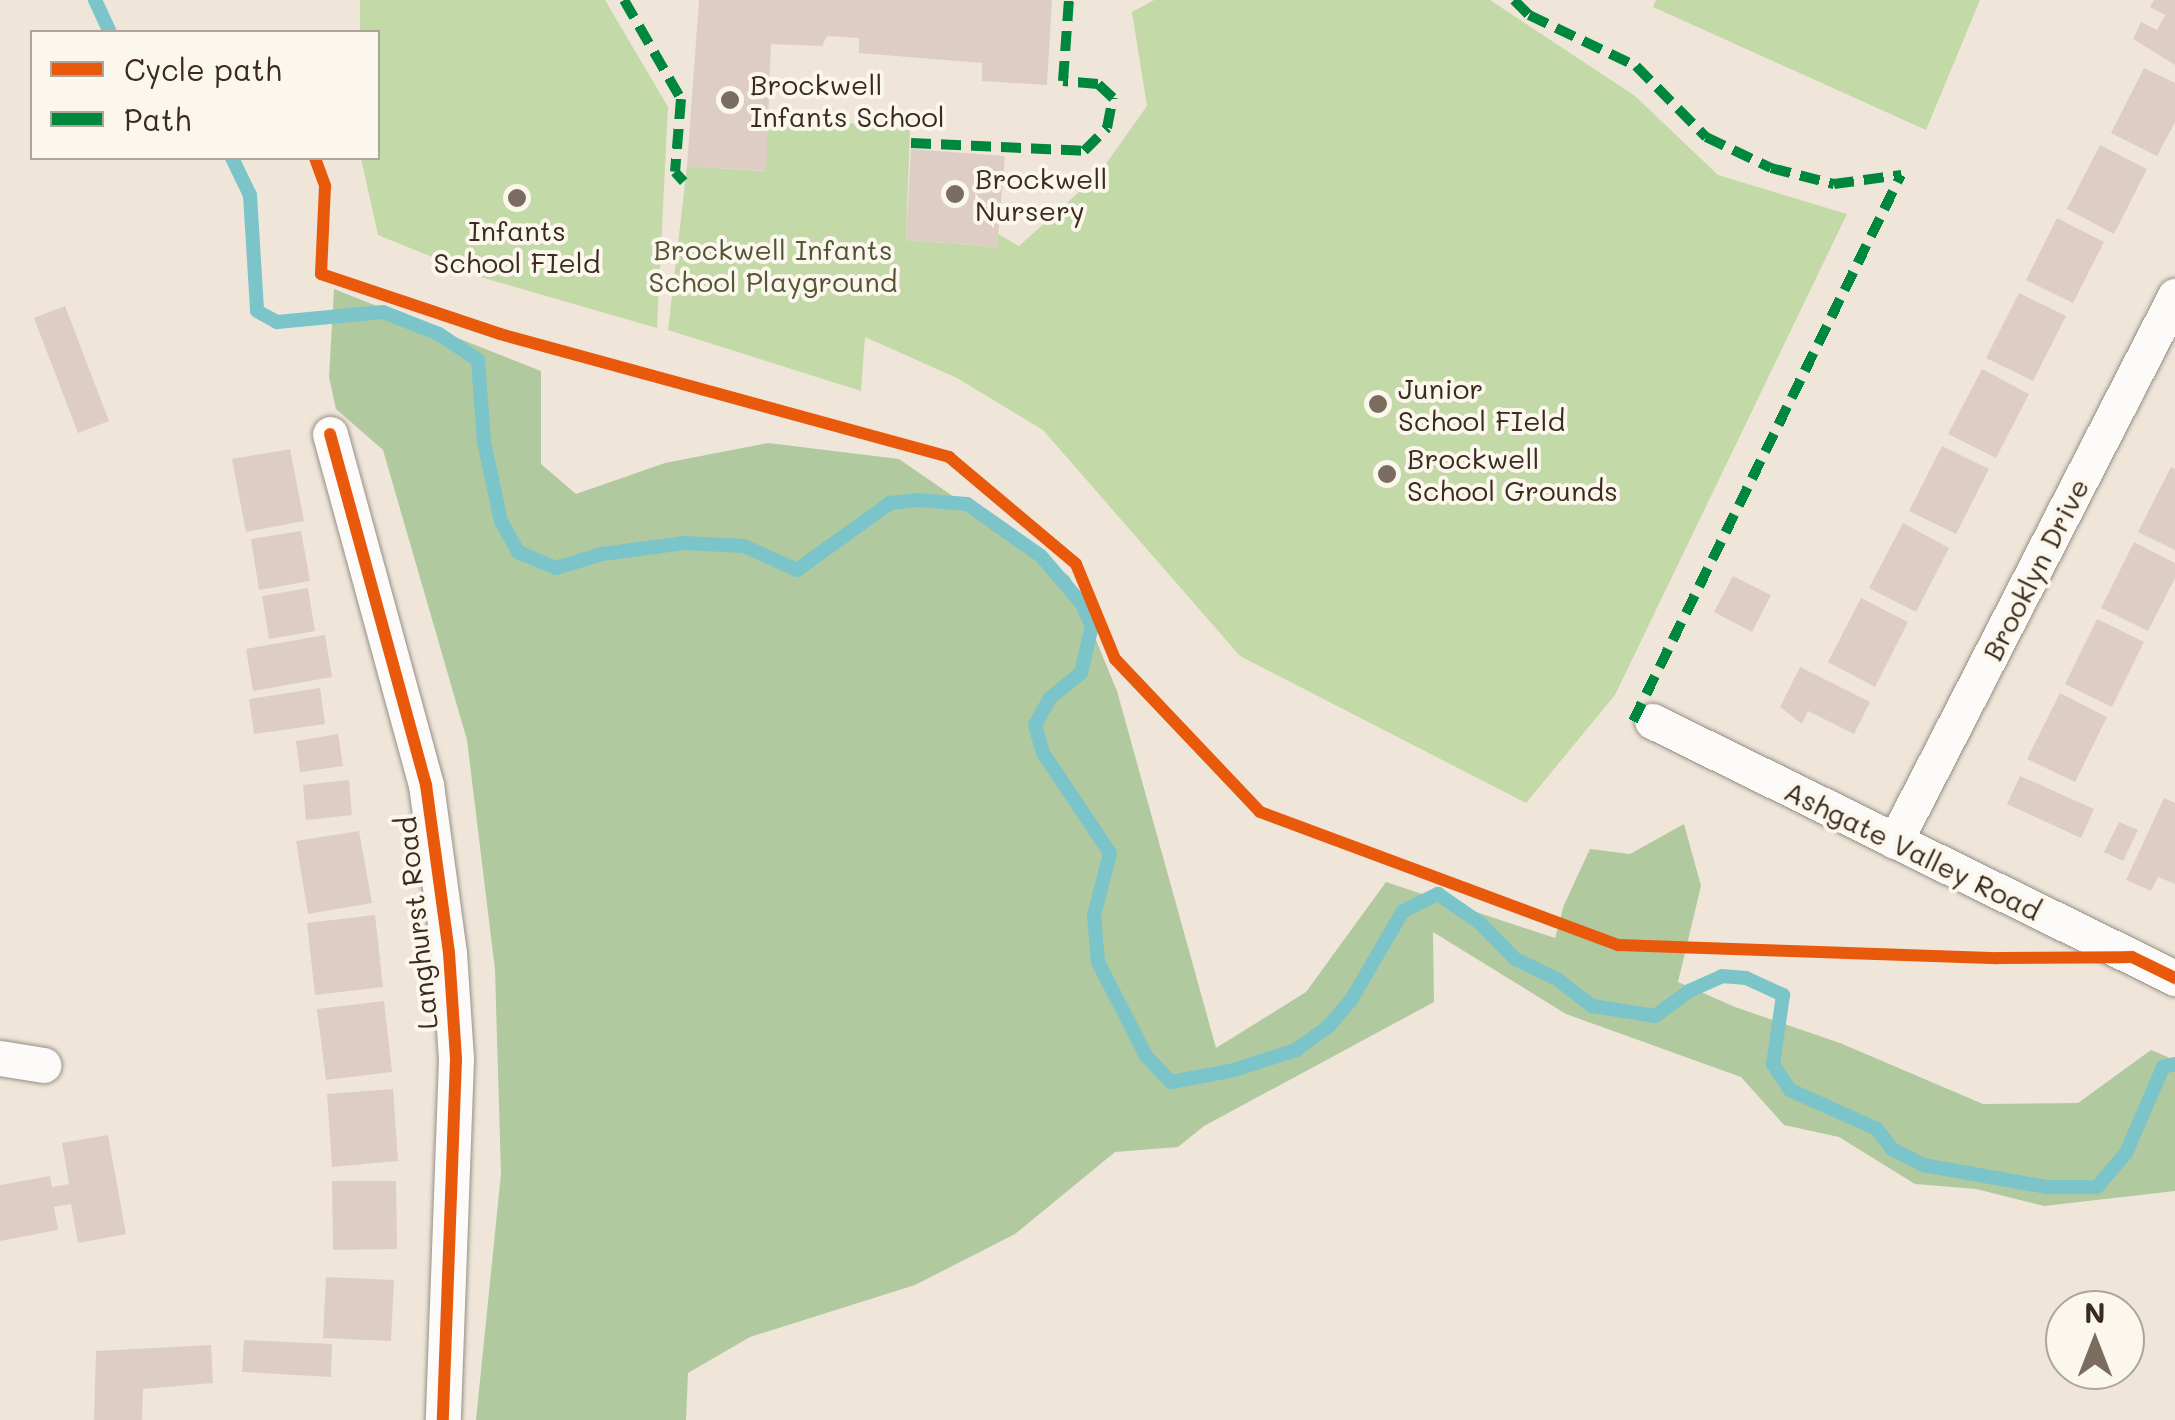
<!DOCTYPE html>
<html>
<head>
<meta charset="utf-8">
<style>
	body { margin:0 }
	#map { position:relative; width:2175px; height:1420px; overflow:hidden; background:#efe6d9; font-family:Mali,sans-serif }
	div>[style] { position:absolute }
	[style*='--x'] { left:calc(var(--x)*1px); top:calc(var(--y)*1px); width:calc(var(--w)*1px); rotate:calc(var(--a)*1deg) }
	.green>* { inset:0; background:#c3d9a7 }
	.forest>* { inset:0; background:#b1c99e }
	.stream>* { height:14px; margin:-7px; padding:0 7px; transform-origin:7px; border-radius:7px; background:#7ac4ca }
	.building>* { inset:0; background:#decdc4 }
	.roads { filter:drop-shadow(0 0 2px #968f86) drop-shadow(0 0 2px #968f86) }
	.street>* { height:35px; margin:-17.5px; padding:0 17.5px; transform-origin:17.5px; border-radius:17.5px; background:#fdfbf9 }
	.quiet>* { height:10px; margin-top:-5px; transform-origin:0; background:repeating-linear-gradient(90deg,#00873e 0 20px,transparent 0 30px) }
	.cycleway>* { height:12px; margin:-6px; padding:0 6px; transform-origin:6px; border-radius:6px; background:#e8590c }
	.dots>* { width:28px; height:28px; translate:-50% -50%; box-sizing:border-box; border:5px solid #fbf7ec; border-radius:50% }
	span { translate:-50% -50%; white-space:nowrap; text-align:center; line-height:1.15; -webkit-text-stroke:8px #fbf7ec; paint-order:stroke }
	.poi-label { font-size:28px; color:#3b2a1e }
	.left { translate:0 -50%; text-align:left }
	.park-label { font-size:28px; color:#545336 }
	.street-label { font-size:28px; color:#3b2a1e }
	.legend { position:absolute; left:30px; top:30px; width:350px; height:130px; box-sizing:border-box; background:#fbf7ec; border:2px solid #aea59a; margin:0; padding:12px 18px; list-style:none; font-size:30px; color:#3b2a1e }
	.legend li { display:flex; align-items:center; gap:20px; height:50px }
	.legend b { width:50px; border:2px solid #aea59a }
	.north { position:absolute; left:2045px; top:1290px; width:100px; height:100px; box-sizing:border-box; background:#fbf7ec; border:2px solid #aea59a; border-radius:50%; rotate:0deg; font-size:28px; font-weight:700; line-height:40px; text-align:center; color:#3b2a1e }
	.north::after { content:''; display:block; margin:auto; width:35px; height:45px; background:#7a6c5f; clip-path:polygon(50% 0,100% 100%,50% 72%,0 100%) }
</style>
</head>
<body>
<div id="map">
	<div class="green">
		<div style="clip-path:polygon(360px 0,605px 0,668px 107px,657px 328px,484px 278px,378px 235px,361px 158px,378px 158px,378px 32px,360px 32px)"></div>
		<div style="clip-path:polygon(1154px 0,1490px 0,1635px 96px,1718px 175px,1847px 214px,1615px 695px,1526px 803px,1240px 656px,1043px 430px,957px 378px,865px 337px,861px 391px,668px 330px,687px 166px,765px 171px,768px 115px,910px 129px,906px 240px,997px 247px,998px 234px,1019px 246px,1098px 175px,1147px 106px,1132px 12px)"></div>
		<div style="clip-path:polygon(1656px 0,1980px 0,1926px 130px,1653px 7px)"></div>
	</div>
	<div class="forest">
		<div style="clip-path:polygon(334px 289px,541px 371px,541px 464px,576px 494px,665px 463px,768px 443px,899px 459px,1070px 577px,1117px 691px,1216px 1048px,1306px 992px,1386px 882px,1555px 938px,1564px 905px,1590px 849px,1630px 854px,1684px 824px,1701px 886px,1678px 982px,1735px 1007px,1840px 1043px,1983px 1104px,2078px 1103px,2151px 1050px,2175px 1060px,2175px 1191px,2044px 1206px,1976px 1189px,1915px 1184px,1839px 1137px,1784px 1125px,1741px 1077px,1566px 1014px,1433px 932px,1434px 1002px,1204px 1126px,1178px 1147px,1115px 1152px,1015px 1234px,915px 1285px,750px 1337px,688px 1373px,686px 1420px,476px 1420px,501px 1174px,495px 970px,467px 740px,383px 450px,336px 409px,329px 377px)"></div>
	</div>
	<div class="stream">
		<div style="--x:95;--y:0;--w:35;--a:65"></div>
		<div style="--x:232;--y:158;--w:41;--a:64.1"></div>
		<div style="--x:250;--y:195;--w:116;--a:86.5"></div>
		<div style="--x:257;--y:311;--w:23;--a:29"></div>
		<div style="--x:277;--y:322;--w:106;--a:-5.4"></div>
		<div style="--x:383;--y:312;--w:60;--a:21.4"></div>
		<div style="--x:439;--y:334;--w:47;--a:33.7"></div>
		<div style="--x:478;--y:360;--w:82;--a:85.8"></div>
		<div style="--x:484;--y:442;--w:81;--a:77.9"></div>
		<div style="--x:501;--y:521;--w:35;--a:61"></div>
		<div style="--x:518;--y:552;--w:41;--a:22.8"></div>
		<div style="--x:556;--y:568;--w:48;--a:-16.9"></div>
		<div style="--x:602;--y:554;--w:83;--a:-7.6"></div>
		<div style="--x:684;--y:543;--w:60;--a:2.9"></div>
		<div style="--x:744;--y:546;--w:58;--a:24.4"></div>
		<div style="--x:797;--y:570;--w:115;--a:-35.8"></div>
		<div style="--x:890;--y:503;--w:27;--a:-6"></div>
		<div style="--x:917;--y:500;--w:50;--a:4.6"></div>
		<div style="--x:967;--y:504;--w:90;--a:35.1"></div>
		<div style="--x:1041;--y:556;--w:63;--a:49.5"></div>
		<div style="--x:1082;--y:604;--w:24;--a:66"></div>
		<div style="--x:1092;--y:626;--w:48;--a:103.2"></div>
		<div style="--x:1081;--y:673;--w:40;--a:141"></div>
		<div style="--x:1050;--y:698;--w:31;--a:119"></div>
		<div style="--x:1035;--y:725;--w:29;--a:74"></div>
		<div style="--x:1043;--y:753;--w:120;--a:56.2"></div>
		<div style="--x:1110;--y:853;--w:65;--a:104.3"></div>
		<div style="--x:1094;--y:916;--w:46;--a:85"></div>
		<div style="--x:1098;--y:962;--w:106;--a:62.9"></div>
		<div style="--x:1146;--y:1056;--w:36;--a:46"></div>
		<div style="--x:1171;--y:1082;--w:64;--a:-10.8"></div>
		<div style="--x:1234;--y:1070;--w:65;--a:-17.9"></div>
		<div style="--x:1296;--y:1050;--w:41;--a:-36"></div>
		<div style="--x:1329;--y:1026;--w:34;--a:-50"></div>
		<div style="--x:1351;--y:1000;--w:103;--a:-59.7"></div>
		<div style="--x:1403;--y:911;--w:39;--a:-26"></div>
		<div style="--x:1438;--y:894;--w:51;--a:34.6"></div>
		<div style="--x:1480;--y:923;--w:50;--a:45.8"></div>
		<div style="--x:1515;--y:959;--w:47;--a:25.5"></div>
		<div style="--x:1557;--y:979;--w:44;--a:37.6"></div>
		<div style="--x:1592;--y:1006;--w:64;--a:9"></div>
		<div style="--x:1655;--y:1016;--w:42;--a:-36.3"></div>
		<div style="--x:1689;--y:991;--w:36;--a:-24"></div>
		<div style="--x:1722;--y:976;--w:24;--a:5"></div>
		<div style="--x:1746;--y:978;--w:41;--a:24.7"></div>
		<div style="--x:1783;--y:995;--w:70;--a:98.2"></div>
		<div style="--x:1773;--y:1064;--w:31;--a:57"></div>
		<div style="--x:1790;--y:1090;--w:95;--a:24.1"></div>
		<div style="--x:1877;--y:1129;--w:25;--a:53"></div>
		<div style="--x:1892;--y:1149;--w:35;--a:27"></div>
		<div style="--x:1923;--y:1165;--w:125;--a:10.1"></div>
		<div style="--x:2046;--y:1187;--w:51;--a:0"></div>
		<div style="--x:2097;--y:1187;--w:45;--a:-49.5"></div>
		<div style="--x:2126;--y:1153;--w:94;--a:-66.7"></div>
		<div style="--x:2163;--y:1067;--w:12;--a:-14"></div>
	</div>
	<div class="building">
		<div style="clip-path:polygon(699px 0,1052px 0,1047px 85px,982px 81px,982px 63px,859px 53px,859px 38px,827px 36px,822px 46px,771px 44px,766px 171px,687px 166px)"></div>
		<div style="clip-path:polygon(2154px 0,2175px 0,2175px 65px,2133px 39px,2141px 22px,2157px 30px,2165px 15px,2150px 7px)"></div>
		<div style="clip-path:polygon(2144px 68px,2175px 83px,2175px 122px,2157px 156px,2111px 133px)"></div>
		<div style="clip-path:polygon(2100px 145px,2147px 169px,2114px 234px,2067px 209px)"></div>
		<div style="clip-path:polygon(911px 149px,1005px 156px,997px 247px,906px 240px)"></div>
		<div style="clip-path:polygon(2057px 218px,2104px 242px,2073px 303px,2026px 280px)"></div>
		<div style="clip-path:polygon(2019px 293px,2066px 316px,2033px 381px,1986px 358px)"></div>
		<div style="clip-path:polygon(65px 306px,109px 421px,78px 433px,34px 318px)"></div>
		<div style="clip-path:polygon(1982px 369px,2029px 394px,1996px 458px,1948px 434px)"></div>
		<div style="clip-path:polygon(1942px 446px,1989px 469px,1956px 534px,1909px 511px)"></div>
		<div style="clip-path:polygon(290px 449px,304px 521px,246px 532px,232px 459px)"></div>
		<div style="clip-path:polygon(2171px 467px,2175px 469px,2175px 550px,2138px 532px)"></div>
		<div style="clip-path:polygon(1903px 523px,1949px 548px,1916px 612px,1869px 588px)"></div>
		<div style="clip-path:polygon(301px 531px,310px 581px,259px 590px,251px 539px)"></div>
		<div style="clip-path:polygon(2134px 542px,2175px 563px,2175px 578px,2148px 631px,2101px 608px)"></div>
		<div style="clip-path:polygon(1733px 576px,1771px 595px,1752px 632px,1714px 612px)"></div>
		<div style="clip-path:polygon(308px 588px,315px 631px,269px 639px,262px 596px)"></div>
		<div style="clip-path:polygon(1861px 598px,1908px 622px,1875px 687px,1828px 662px)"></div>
		<div style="clip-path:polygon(2097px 619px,2144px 642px,2112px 707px,2065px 684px)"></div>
		<div style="clip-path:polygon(325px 635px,332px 677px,253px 691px,246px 649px)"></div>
		<div style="clip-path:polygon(1800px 667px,1870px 702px,1854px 734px,1808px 711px,1802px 724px,1780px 707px)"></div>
		<div style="clip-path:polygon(320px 688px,325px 724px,254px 734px,249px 699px)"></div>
		<div style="clip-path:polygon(2060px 693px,2107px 717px,2075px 782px,2027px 759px)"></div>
		<div style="clip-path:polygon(338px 734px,343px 766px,300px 772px,296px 741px)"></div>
		<div style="clip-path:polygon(2020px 776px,2094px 809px,2081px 838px,2007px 804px)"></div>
		<div style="clip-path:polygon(349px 780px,352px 815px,306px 820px,303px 785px)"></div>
		<div style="clip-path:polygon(2164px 798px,2175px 803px,2175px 884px,2158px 877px,2151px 891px,2126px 880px)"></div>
		<div style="clip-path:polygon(2119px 822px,2138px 830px,2123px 861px,2104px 852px)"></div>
		<div style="clip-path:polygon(359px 831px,372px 903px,308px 914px,296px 841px)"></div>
		<div style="clip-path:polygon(375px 915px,383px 987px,315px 995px,307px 923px)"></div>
		<div style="clip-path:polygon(384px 1001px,392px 1072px,326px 1080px,317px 1009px)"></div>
		<div style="clip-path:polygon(393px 1089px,398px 1161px,332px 1167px,327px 1094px)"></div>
		<div style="clip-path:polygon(108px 1135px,126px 1234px,78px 1243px,71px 1204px,54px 1207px,58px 1230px,0 1241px,0 1185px,50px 1176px,52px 1187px,69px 1184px,62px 1143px)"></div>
		<div style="clip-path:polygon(332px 1181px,396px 1181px,397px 1249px,333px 1250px)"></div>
		<div style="clip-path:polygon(326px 1277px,394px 1280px,391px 1341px,323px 1338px)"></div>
		<div style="clip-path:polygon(244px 1340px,332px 1344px,331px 1377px,242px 1372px)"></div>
		<div style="clip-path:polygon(211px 1345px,213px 1383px,143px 1389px,142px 1420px,94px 1420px,96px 1351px)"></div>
	</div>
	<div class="roads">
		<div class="street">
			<div style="--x:330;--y:434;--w:364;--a:74.7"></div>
			<div style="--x:426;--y:785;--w:170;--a:82.2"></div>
			<div style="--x:449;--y:953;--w:106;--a:86.2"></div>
			<div style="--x:456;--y:1059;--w:361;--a:92.1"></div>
			<div style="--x:1652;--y:721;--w:583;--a:26.17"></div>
			<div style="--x:1895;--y:841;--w:613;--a:-62.81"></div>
			<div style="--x:0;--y:1058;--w:44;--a:9.2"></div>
		</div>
	</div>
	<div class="quiet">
		<div style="--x:624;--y:0;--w:114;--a:60.1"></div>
		<div style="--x:681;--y:99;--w:73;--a:94.7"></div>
		<div style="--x:675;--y:172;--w:13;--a:48"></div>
		<div style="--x:1514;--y:0;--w:21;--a:45"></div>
		<div style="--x:1529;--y:15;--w:119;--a:25.5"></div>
		<div style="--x:1636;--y:66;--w:100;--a:45.4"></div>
		<div style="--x:1706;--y:137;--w:72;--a:25.5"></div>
		<div style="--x:1771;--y:168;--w:65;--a:14.3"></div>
		<div style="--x:1834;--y:184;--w:68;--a:-7.7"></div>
		<div style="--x:911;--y:143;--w:173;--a:2.6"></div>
		<div style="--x:1084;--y:151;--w:33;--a:-45"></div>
		<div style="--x:1107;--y:128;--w:31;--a:-79"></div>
		<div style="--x:1113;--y:98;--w:21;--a:-137"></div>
		<div style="--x:1098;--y:84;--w:35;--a:-175"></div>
		<div style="--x:1063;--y:81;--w:81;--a:-85.8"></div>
		<div style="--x:1633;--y:721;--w:608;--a:-63.86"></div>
	</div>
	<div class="cycleway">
		<div style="--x:315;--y:158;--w:30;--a:70"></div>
		<div style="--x:325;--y:186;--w:88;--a:92.6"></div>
		<div style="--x:321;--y:274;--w:189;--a:18.5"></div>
		<div style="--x:500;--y:334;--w:466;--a:15.3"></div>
		<div style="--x:949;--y:457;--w:166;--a:40.1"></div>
		<div style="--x:1076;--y:564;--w:103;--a:67.7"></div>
		<div style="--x:1115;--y:659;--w:211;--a:46.5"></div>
		<div style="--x:1260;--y:812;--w:382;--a:20.4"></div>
		<div style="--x:1618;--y:945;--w:380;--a:2"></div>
		<div style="--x:1998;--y:958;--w:134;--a:-0.4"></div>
		<div style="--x:2132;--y:957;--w:48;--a:26"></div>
		<div style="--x:330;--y:434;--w:364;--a:74.7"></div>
		<div style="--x:426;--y:785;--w:170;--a:82.2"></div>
		<div style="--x:449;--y:953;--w:106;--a:86.2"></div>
		<div style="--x:456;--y:1059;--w:361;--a:92.1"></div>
	</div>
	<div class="dots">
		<div style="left:730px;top:100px;background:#7a6c5f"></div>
		<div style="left:955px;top:194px;background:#7a6c5f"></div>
		<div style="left:517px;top:198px;background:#7a6c5f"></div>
		<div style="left:1378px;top:404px;background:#7a6c5f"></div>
		<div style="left:1387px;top:474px;background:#7a6c5f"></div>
	</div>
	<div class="poi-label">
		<span class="left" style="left:750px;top:100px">Brockwell<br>Infants School</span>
		<span class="left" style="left:975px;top:194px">Brockwell<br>Nursery</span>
		<span style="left:517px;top:246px">Infants<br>School FIeld</span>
		<span class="left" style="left:1398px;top:404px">Junior<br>School FIeld</span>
		<span class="left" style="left:1407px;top:474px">Brockwell<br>School Grounds</span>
	</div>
	<div class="park-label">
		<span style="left:773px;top:265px">Brockwell Infants<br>School Playground</span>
	</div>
	<div class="street-label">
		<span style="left:2035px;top:569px;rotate:-63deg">Brooklyn Drive</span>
		<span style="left:1913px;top:850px;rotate:26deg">Ashgate Valley Road</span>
		<span style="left:416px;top:923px;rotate:-96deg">Langhurst Road</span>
	</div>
	<ul class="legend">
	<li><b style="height:12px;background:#e8590c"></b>Cycle path</li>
	<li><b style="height:12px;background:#00873e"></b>Path</li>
	</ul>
	<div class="north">N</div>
</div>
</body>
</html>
